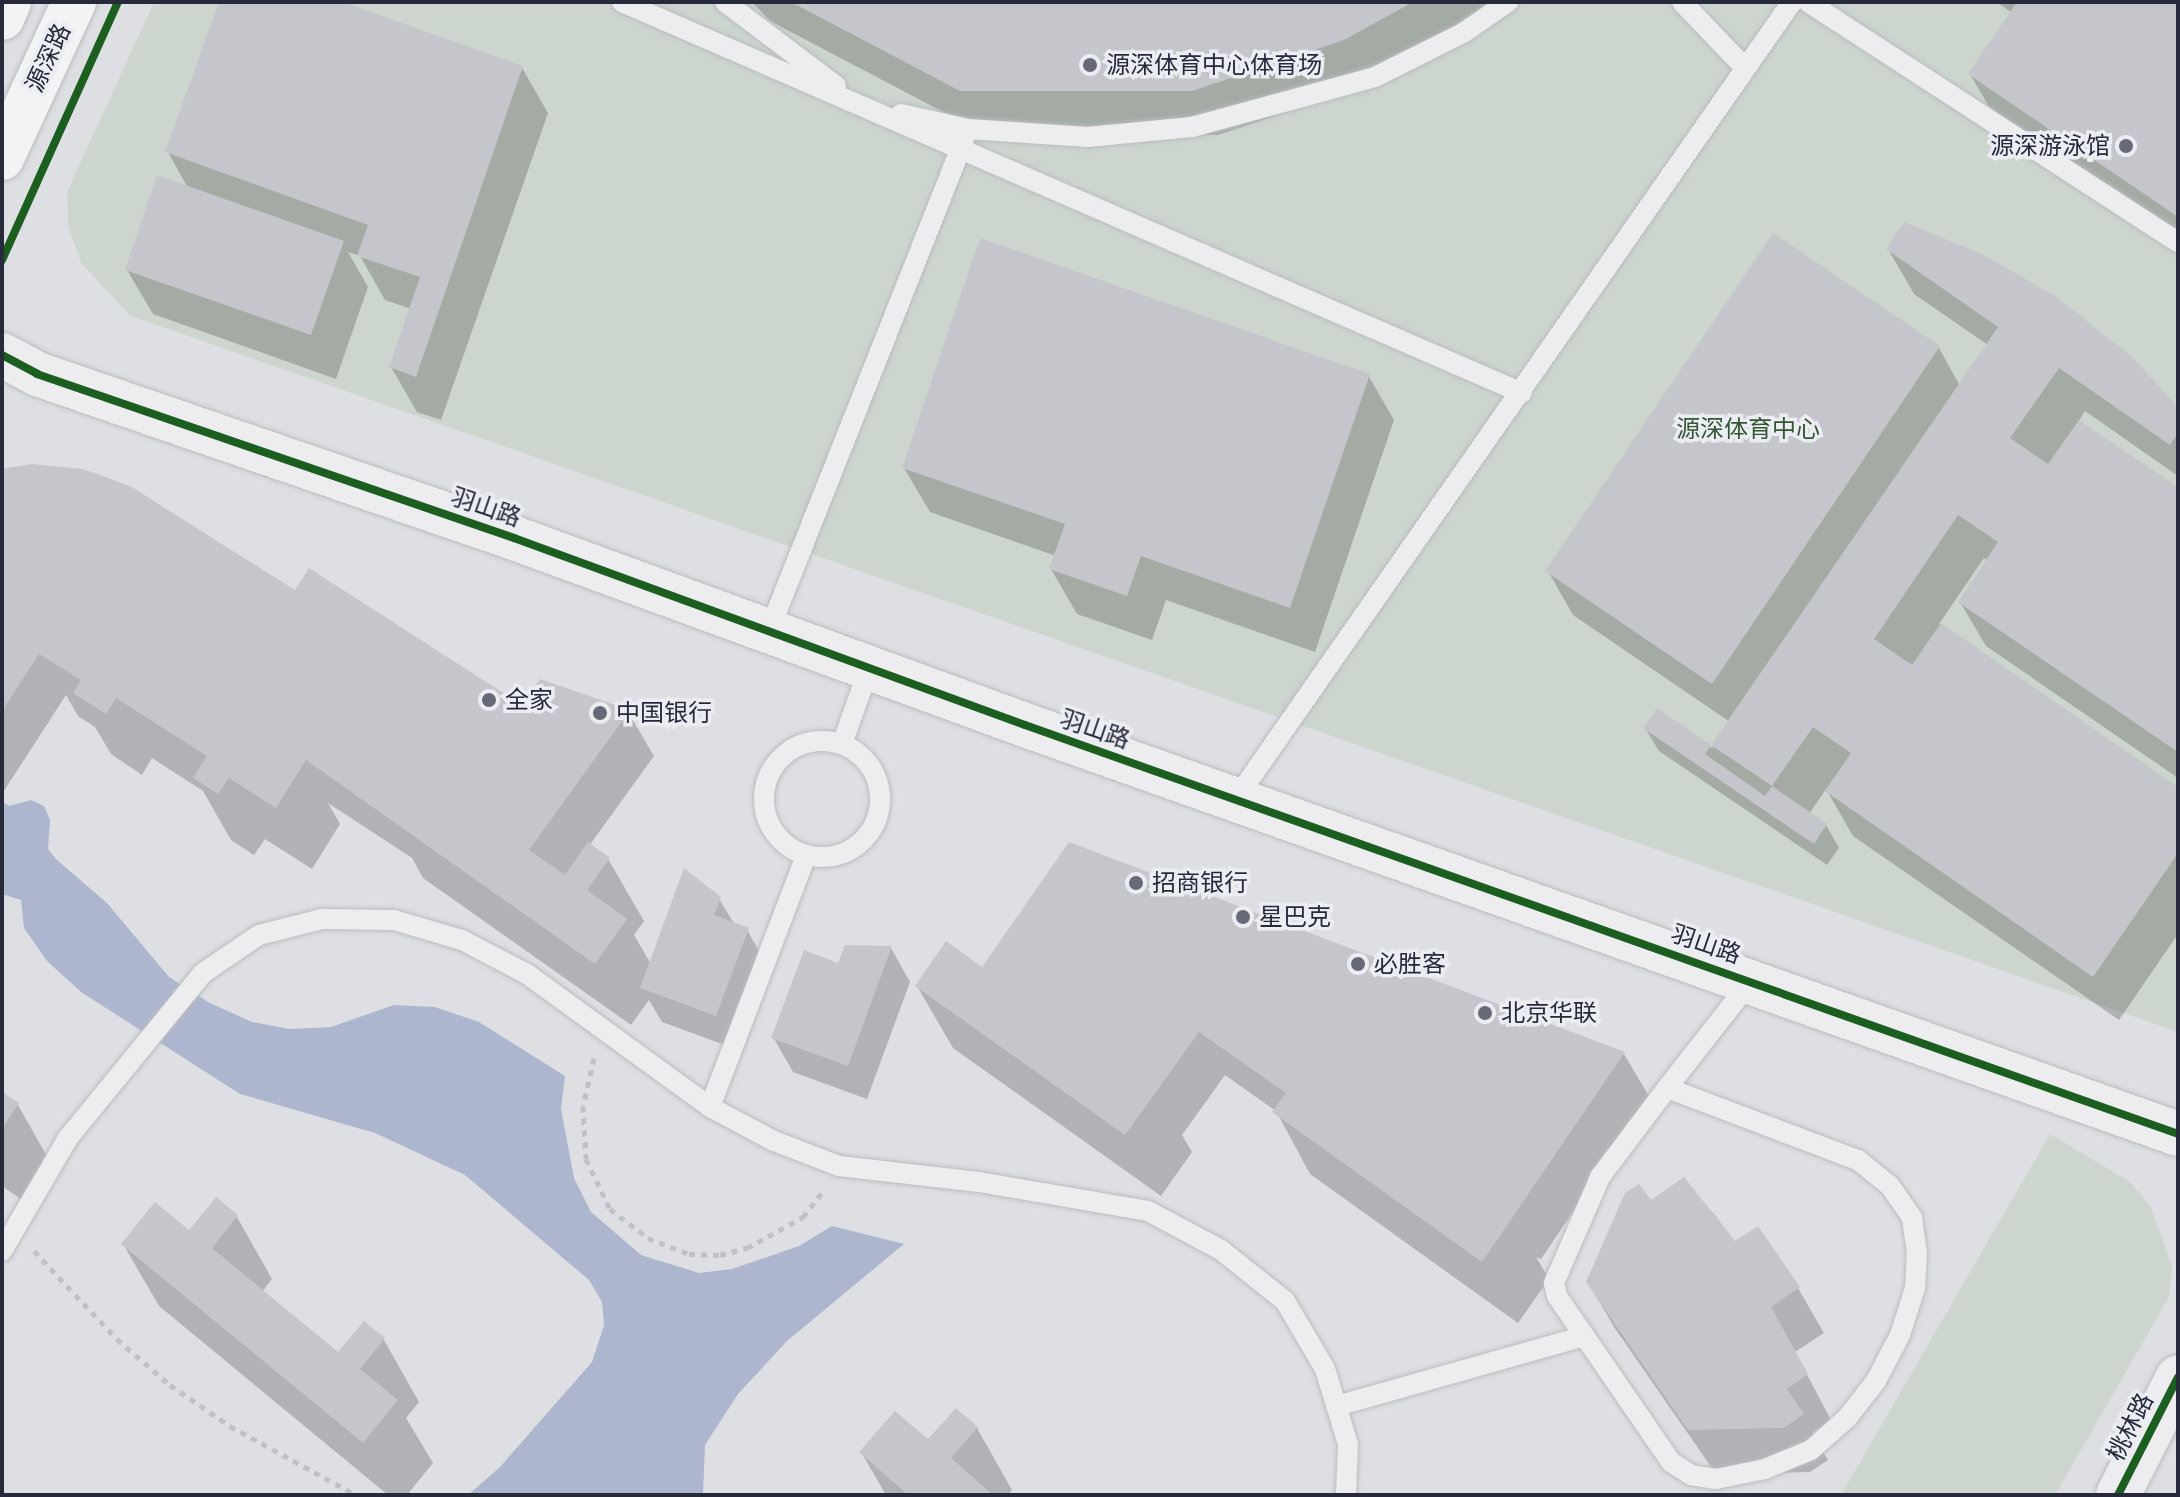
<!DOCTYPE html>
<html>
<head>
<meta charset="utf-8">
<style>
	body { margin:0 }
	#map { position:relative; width:2180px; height:1497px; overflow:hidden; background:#dedfe3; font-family:Inter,"Noto Sans SC",sans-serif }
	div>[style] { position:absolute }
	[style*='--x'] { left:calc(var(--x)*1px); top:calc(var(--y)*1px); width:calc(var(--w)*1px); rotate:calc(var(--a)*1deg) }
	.green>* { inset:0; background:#ccd6ce }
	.water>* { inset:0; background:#adb6ce }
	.shadow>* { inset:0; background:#0003 }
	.building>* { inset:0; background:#c5c6cb }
	.path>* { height:5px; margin-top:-2.5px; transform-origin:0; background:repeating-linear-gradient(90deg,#c0c0c6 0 6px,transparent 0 12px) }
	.roads { filter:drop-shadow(0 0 2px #bbbcc0) drop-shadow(0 0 2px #bbbcc0) }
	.service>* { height:20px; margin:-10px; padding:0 10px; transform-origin:10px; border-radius:10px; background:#ededf0 }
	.service>.ring { margin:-10px; padding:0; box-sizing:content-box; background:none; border:20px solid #ededf0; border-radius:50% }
	.tertiary>* { height:44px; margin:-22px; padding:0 22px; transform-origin:22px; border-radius:22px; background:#ededf0 }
	.secondary>* { height:44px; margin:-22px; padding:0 22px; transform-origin:22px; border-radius:22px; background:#f2f3f4 }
	.cycleway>* { height:8px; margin:-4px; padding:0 4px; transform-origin:4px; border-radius:4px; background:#1b5e20 }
	.dots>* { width:22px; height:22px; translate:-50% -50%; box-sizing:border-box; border:4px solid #ebedf3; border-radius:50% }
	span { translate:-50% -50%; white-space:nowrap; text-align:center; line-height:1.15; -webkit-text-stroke:7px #ebedf3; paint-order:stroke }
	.street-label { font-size:24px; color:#262a3b }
	.poi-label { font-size:24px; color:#262a3b }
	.left { translate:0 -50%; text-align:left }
	.right { translate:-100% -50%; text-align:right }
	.park-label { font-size:24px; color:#345634 }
	.frame { position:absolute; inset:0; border:4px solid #262a3b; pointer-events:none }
</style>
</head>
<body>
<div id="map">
	<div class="green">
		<div style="clip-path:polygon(154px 2px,2178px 2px,2178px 1032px,131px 316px,81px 263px,68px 225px,67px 192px)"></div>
		<div style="clip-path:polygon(2050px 1134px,2130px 1182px,2151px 1207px,2172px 1268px,2169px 1297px,2055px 1495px,1841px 1495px)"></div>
	</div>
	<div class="water">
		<div style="clip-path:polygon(31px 800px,44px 806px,50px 820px,48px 849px,57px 860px,107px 903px,169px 977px,208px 1002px,252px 1022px,290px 1029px,331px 1027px,394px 1005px,435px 1007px,479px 1022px,565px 1076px,561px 1109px,574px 1178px,591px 1212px,641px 1255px,699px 1273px,732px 1269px,799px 1246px,832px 1226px,904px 1244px,787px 1341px,738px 1394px,705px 1445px,703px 1495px,468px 1495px,500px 1467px,592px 1362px,604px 1325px,602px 1302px,589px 1280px,465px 1175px,375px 1133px,240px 1094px,81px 992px,47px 961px,24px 928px,21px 900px,2px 894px,2px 801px,9px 806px)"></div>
	</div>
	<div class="shadow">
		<div style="clip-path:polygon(221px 2px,337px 2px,522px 68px,548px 113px,441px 420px,417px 412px,391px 367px,411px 309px,385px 300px,360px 256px,348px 252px,368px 287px,336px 379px,153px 314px,127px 270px,188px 188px,168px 152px)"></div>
		<div style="clip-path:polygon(752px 2px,1513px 2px,1370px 84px,1218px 135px,987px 135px,770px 21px)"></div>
		<div style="clip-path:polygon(1997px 2px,2178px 2px,2178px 243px,1996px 119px,1970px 74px,2012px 13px)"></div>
		<div style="clip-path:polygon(1888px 249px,2178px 410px,2178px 476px,2085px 411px,2078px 422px,2178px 490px,2178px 778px,1986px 646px,1960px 602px,1988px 561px,1984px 558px,1939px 624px,2178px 790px,2178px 934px,2119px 1020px,1853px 836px,1826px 789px,1809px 814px,1826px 825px,1839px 848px,1827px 865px,1659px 751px,1645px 728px,1657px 710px,1712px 748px,1730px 722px,1573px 615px,1548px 571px,1939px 348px,1960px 386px,1988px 345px,1914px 294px)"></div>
		<div style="clip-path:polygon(1368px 375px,1394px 420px,1315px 652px,1166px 600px,1152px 640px,1077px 614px,1051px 569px,1056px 556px,930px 512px,904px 468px)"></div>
		<div style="clip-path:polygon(2px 471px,296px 593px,523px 708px,628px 712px,654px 756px,589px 846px,608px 859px,644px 921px,634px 935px,651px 964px,719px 899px,735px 925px,747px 930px,767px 964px,736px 1049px,662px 1022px,649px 1000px,631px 1025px,423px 878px,412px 858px,328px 803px,340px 824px,312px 869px,265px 839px,254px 855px,231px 840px,203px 791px,152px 758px,142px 775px,111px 754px,95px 727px,78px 716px,66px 695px,2px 794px)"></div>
		<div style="clip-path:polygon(1070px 844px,1624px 1054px,1650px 1098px,1541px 1259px,1536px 1257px,1549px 1279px,1518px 1323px,1310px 1174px,1276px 1111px,1225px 1075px,1182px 1135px,1192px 1152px,1161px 1196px,953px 1048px,917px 986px,983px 970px)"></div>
		<div style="clip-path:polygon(891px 948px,910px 982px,867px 1099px,793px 1072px,773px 1037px,840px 965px)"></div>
		<div style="clip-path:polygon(2px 1094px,18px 1105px,53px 1167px,28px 1204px,2px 1186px)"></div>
		<div style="clip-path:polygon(216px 1200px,237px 1217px,272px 1279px,262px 1292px,339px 1355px,364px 1324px,384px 1340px,419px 1402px,406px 1418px,433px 1463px,407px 1495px,388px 1495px,159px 1306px,123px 1244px,189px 1233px)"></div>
		<div style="clip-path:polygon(1650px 1203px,1708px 1215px,1713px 1212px,1735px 1244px,1757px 1229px,1798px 1288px,1824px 1333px,1795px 1352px,1831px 1420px,1812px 1433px,1828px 1460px,1810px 1472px,1716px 1474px,1614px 1327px,1588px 1282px)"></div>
		<div style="clip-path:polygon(977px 1428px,1012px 1490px,1008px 1495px,886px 1495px,861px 1452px)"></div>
	</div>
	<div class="building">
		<div style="clip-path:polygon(219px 2px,343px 2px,523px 66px,416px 377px,389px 367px,420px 277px,357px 256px,368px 225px,165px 152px)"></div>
		<div style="clip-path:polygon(791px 2px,1413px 2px,1344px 40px,1192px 91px,960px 91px)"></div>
		<div style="clip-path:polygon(2017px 2px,2178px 2px,2178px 217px,1968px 74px)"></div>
		<div style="clip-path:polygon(157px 175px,344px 241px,311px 335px,125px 270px)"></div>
		<div style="clip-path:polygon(1904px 222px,1984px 255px,2058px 298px,2132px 357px,2178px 407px,2178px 433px,2170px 445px,2059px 368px,2010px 438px,2048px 464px,2079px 420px,2178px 487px,2178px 752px,1958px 602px,1998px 542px,1958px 515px,1874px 639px,1912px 665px,1941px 623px,2178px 787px,2178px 853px,2093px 977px,1825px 791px,1851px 753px,1813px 727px,1772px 786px,1711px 745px,1998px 327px,1886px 249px)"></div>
		<div style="clip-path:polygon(1773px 233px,1940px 346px,1712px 684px,1545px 571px)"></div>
		<div style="clip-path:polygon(980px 238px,1370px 374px,1290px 608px,1141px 556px,1127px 596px,1049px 569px,1065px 524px,902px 468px)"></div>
		<div style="clip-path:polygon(31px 464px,83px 469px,130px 486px,295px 590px,309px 568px,522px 705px,540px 679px,630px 710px,529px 850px,565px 875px,588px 842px,610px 858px,587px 890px,627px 919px,595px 964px,306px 760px,276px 808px,229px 778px,218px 794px,193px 778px,207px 756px,116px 698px,106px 714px,73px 693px,81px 680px,39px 654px,2px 711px,2px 469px)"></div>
		<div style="clip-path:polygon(1657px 708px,1711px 745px,1705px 754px,1765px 796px,1772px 786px,1827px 824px,1814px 844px,1643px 728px)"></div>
		<div style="clip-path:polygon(1069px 842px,1625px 1052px,1482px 1262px,1272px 1112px,1286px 1093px,1199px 1032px,1125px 1135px,915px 986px,946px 941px,982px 967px)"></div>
		<div style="clip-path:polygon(684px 868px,721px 897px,714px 915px,749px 928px,716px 1016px,640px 988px)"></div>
		<div style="clip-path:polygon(845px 945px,892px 946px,848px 1066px,771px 1038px,804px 950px,838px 963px)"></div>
		<div style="clip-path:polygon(2px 1092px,19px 1103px,2px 1129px)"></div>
		<div style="clip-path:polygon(1684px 1177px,1735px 1241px,1758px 1226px,1800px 1287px,1771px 1307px,1808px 1374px,1787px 1389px,1804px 1414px,1784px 1428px,1688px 1430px,1586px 1282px,1625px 1193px,1639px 1184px,1651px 1200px)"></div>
		<div style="clip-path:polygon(216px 1197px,238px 1215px,212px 1248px,338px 1352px,364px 1321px,385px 1338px,360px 1369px,398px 1400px,363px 1443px,121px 1244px,155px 1202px,189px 1230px)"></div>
		<div style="clip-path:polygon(956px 1408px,978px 1427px,951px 1458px,993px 1495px,908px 1495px,859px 1452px,895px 1411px,928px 1439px)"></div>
	</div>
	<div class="path">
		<div style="--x:594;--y:1058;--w:49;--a:102.9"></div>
		<div style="--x:583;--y:1106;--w:53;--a:86.8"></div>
		<div style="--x:586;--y:1159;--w:55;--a:64.4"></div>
		<div style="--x:610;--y:1209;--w:48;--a:37.3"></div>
		<div style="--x:648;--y:1238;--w:44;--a:21.3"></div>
		<div style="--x:689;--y:1254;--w:31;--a:2"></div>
		<div style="--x:720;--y:1255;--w:28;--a:-15"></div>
		<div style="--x:747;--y:1248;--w:64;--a:-29"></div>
		<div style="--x:803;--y:1217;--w:33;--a:-52"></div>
		<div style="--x:34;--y:1251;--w:121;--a:46.7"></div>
		<div style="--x:117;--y:1339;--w:70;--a:41"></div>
		<div style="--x:170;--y:1385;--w:73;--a:34.3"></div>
		<div style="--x:230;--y:1426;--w:144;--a:28.7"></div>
	</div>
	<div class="roads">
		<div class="service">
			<div style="--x:622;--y:2;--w:981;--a:23.48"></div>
			<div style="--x:725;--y:2;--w:139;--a:37.1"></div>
			<div style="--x:1682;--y:2;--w:91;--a:46.3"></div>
			<div style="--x:1808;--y:2;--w:441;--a:33"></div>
			<div style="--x:901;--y:114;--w:69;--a:12.6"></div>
			<div style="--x:968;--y:129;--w:120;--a:3.8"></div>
			<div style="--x:1088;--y:137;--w:104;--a:-5.5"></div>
			<div style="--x:1192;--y:127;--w:190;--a:-15.3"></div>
			<div style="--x:1375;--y:77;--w:98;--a:-26.6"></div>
			<div style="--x:1463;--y:33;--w:55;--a:-34.6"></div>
			<div style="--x:769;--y:631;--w:528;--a:-68.34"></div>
			<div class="ring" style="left:764px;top:741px;width:96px;height:96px"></div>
			<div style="--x:842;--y:744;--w:83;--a:-70.3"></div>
			<div style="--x:1235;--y:800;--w:973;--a:-55.09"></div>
			<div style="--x:1667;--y:1088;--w:204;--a:20.7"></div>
			<div style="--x:1858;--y:1160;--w:41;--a:39.1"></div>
			<div style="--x:1890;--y:1186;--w:39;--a:55"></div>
			<div style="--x:1912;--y:1218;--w:34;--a:82"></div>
			<div style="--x:1917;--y:1252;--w:36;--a:93"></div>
			<div style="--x:1915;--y:1288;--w:49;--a:107.7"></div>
			<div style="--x:1900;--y:1335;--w:52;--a:117.6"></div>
			<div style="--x:1876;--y:1381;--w:47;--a:128.1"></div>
			<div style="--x:1847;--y:1418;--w:48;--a:138.4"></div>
			<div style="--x:1811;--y:1450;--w:50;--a:157.6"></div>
			<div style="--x:1765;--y:1469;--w:50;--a:168.5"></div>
			<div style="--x:1716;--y:1479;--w:25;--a:-171"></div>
			<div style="--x:1691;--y:1475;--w:24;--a:-147"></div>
			<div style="--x:1671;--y:1462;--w:201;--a:-124.5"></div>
			<div style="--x:1557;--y:1296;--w:13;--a:-103"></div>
			<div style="--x:1554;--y:1283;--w:116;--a:-66.5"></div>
			<div style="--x:1600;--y:1177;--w:111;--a:-53"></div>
			<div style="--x:1667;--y:1088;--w:136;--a:-51.9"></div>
			<div style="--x:710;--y:1107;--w:270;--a:-69.1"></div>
			<div style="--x:2;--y:1251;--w:131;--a:-59.7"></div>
			<div style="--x:68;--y:1138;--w:213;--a:-50.7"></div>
			<div style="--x:203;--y:973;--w:68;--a:-34.2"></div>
			<div style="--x:259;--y:935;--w:65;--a:-14.3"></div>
			<div style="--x:322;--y:919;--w:72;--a:0.8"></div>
			<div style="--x:394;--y:920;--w:71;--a:16.4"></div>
			<div style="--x:462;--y:940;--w:73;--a:27.6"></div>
			<div style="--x:527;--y:974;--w:226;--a:36"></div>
			<div style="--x:710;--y:1107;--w:72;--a:28"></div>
			<div style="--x:774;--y:1141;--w:70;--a:21"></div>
			<div style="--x:839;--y:1166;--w:141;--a:6.5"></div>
			<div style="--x:979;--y:1182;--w:171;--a:9.7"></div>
			<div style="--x:1148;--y:1211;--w:83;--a:28.1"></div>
			<div style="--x:1221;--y:1250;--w:82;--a:38.6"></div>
			<div style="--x:1285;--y:1301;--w:79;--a:59.5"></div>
			<div style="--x:1325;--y:1369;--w:78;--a:73"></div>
			<div style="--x:1348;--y:1444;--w:51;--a:92.2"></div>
			<div style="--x:1337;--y:1406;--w:257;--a:-15.8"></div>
		</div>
		<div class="tertiary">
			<div style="--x:2;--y:355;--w:40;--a:28"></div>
			<div style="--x:37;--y:374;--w:504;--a:18.97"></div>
			<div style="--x:514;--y:538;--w:544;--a:20.1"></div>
			<div style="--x:1025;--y:725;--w:1223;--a:19.53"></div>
			<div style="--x:2118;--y:1495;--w:132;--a:-63"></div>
		</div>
		<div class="secondary">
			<div style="--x:2;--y:18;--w:17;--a:-66"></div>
			<div style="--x:2;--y:158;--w:172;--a:-65.2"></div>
		</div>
	</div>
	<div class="cycleway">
		<div style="--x:2;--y:260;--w:283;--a:-65.8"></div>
		<div style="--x:2;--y:355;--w:40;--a:28"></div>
		<div style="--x:37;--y:374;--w:504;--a:18.97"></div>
		<div style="--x:514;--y:538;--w:544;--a:20.1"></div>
		<div style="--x:1025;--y:725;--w:1223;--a:19.53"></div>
		<div style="--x:2118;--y:1495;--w:132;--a:-63"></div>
	</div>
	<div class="dots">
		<div style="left:1090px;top:65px;background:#666976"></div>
		<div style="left:2126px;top:146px;background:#666976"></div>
		<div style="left:489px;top:700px;background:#666976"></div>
		<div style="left:600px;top:713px;background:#666976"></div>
		<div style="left:1136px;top:883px;background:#666976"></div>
		<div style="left:1243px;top:917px;background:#666976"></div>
		<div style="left:1358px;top:964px;background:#666976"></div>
		<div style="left:1485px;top:1013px;background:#666976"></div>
	</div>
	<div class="street-label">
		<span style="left:48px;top:58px;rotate:-65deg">源深路</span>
		<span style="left:486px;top:507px;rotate:19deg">羽山路</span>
		<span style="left:1095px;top:729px;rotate:19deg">羽山路</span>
		<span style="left:1706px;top:944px;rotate:19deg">羽山路</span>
		<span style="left:2130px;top:1427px;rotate:-63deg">桃林路</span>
	</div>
	<div class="poi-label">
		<span class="left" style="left:1106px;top:65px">源深体育中心体育场</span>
		<span class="right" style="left:2110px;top:146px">源深游泳馆</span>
		<span class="left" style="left:505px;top:700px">全家</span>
		<span class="left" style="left:616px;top:713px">中国银行</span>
		<span class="left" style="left:1152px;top:883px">招商银行</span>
		<span class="left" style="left:1259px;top:917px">星巴克</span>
		<span class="left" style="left:1374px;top:964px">必胜客</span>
		<span class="left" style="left:1501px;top:1013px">北京华联</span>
	</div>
	<div class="park-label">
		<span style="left:1748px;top:429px">源深体育中心</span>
	</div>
	<div class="frame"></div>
</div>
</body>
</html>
